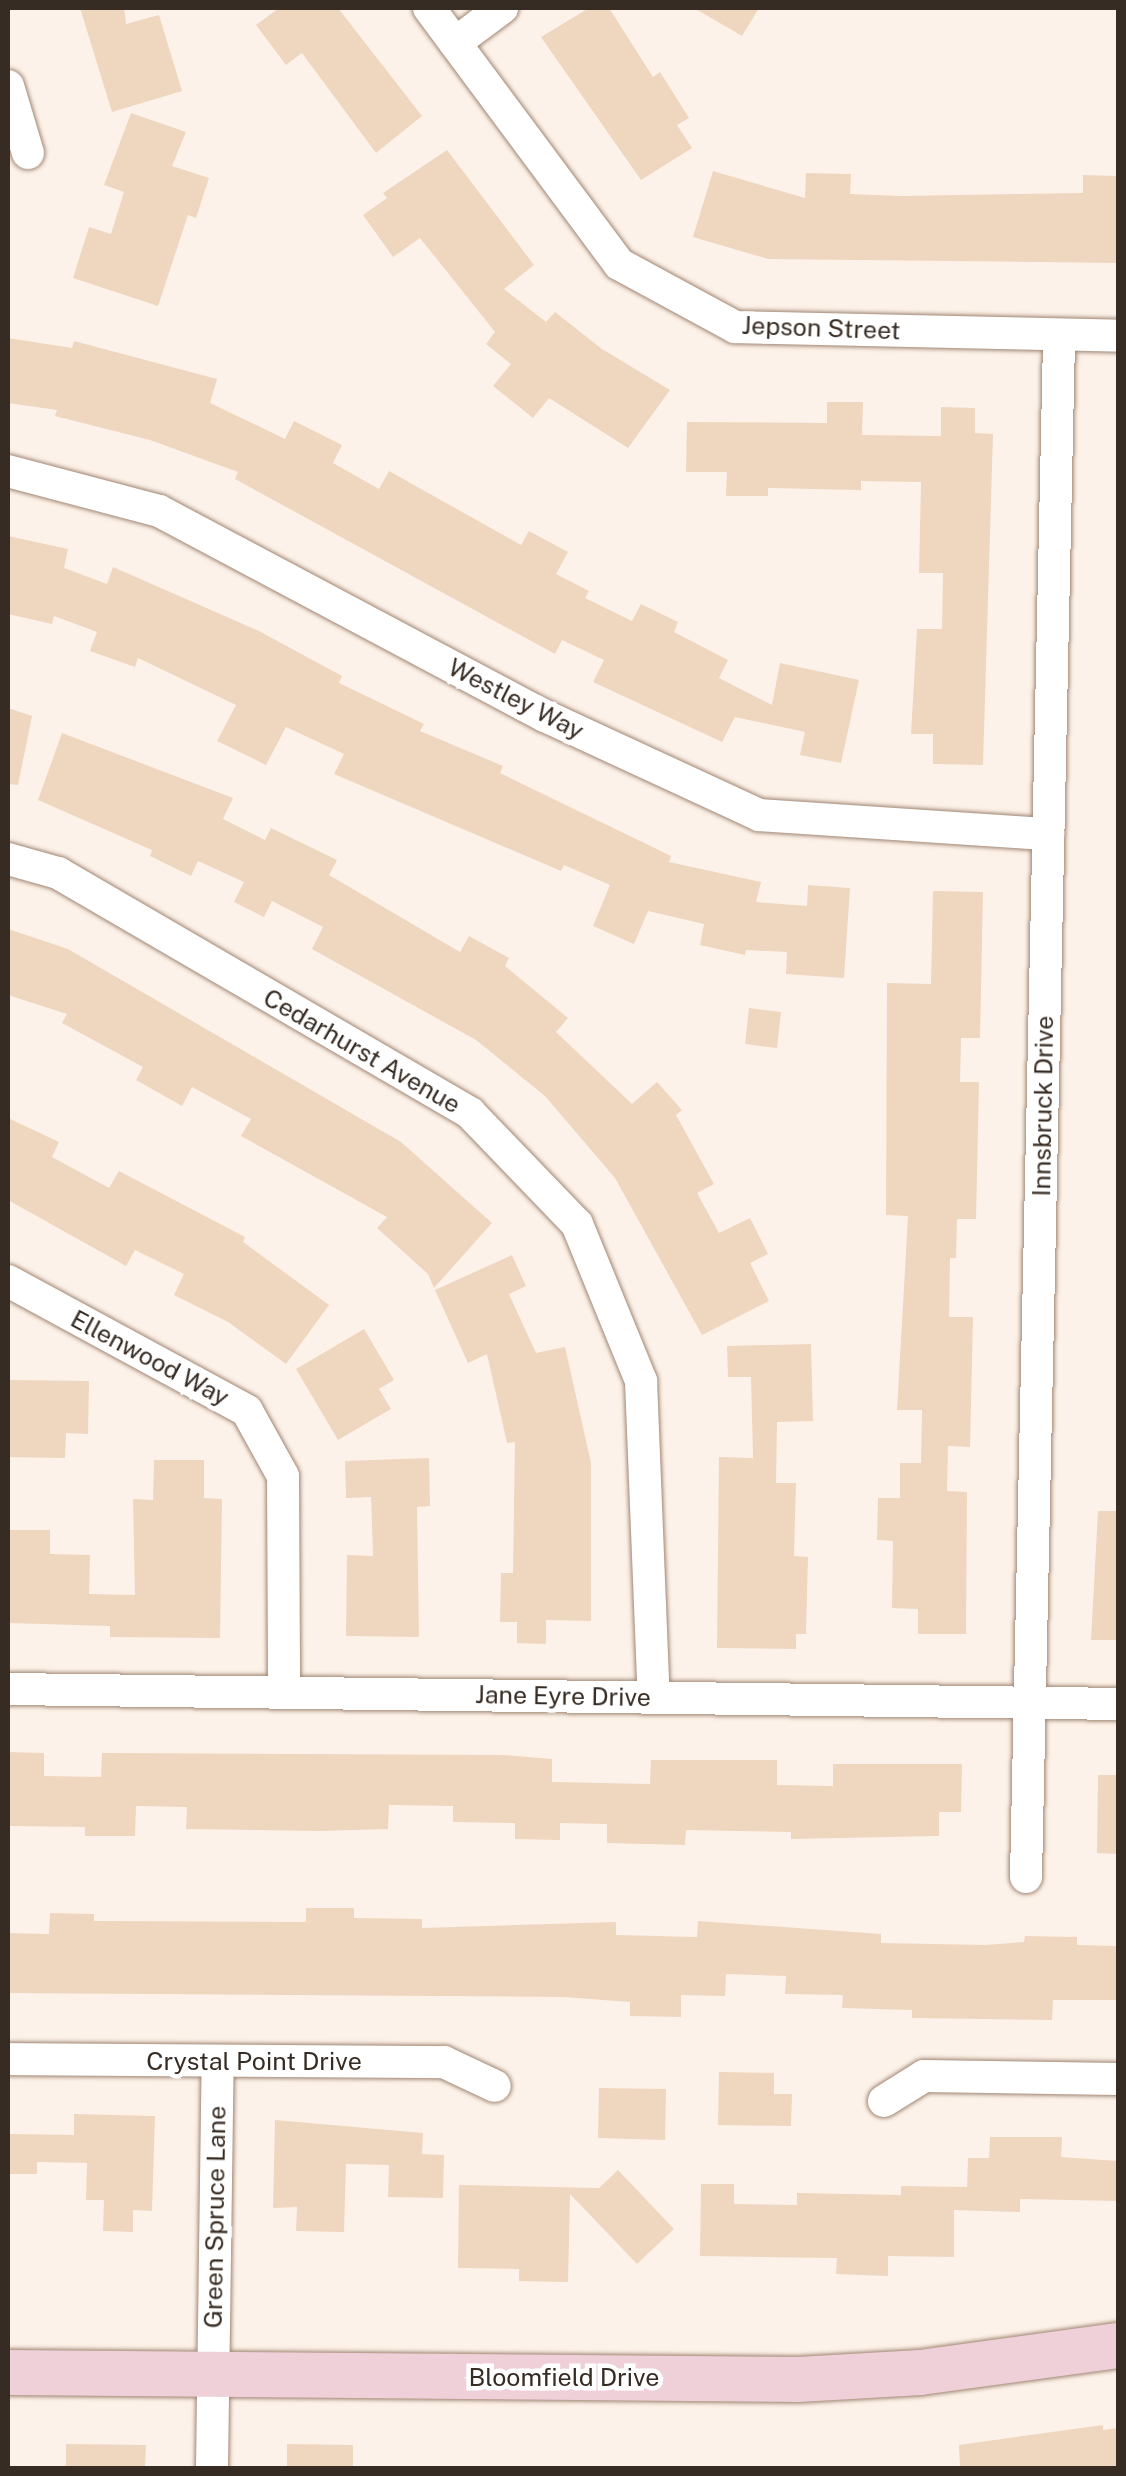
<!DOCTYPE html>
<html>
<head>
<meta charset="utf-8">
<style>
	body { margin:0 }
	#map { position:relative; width:1126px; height:2476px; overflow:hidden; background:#fdf2e9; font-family:"Public Sans",sans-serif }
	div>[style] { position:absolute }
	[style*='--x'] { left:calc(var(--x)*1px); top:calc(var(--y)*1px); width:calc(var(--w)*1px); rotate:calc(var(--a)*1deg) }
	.building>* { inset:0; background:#efd6bf }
	.roads { filter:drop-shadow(0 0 2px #a08673) drop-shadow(0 0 2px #a08673) }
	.street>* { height:32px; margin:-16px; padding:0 16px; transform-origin:16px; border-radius:16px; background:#fff }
	.secondary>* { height:45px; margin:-22.5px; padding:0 22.5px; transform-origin:22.5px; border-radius:22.5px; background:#efcfd8 }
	span { translate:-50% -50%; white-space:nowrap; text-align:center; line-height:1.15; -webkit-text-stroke:9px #fff; paint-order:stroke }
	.street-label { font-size:25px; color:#372c24 }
	.frame { position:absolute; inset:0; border:10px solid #372c24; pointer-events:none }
</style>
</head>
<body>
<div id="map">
	<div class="building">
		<div style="clip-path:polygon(80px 8px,124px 8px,126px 24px,159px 15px,182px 91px,112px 112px)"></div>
		<div style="clip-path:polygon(279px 8px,338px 8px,422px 116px,376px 153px,302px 53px,286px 65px,256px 25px)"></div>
		<div style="clip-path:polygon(589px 8px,609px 8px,653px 77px,660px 72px,689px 118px,677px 125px,692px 148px,641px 180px,541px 37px)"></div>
		<div style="clip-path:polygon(694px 8px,759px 8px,742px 36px)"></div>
		<div style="clip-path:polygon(131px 113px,186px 132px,172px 166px,209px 178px,196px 218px,188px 215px,158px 306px,73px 278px,89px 227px,111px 234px,124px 192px,104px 185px)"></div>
		<div style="clip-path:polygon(447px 150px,534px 265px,504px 289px,546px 322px,555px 312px,602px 349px,670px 390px,628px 448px,549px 398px,533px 418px,493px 386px,511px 364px,486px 344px,495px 332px,420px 238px,393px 257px,363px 215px,387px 198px,383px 193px)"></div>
		<div style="clip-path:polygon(713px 171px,805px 198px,806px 173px,851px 174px,850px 194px,899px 196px,1083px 193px,1083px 175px,1118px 176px,1118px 263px,768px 259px,693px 237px)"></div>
		<div style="clip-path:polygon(8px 338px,72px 348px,74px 341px,217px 379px,210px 403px,285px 439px,294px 421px,342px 445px,333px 463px,379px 489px,389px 471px,521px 545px,529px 531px,568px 552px,556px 574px,589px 591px,585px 598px,632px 621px,641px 604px,678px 622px,674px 632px,728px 660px,719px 678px,772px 705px,780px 663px,859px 680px,841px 763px,800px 755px,805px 732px,735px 717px,722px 742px,593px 682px,604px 660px,562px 640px,555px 654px,235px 479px,238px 472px,150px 440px,55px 416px,57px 410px,8px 403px)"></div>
		<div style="clip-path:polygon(827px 402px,863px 402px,862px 435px,941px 436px,941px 407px,975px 408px,975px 433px,993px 434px,983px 765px,933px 764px,933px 734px,911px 734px,917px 629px,942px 629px,943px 573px,919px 573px,921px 482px,861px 481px,861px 490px,768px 488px,768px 496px,726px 496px,727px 472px,686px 472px,687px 422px,827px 423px)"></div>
		<div style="clip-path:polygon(8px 536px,68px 549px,64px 568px,107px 584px,113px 567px,259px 631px,342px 676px,339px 683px,424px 724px,420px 731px,503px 766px,500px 773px,671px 856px,669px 862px,761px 882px,756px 902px,807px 906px,808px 885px,850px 888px,844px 978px,786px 974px,787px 952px,746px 950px,745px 955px,700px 945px,704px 924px,648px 911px,634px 944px,593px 926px,610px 885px,564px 865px,561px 871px,334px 774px,344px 754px,286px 727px,266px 765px,217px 741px,236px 705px,138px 658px,135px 667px,90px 651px,97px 632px,54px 616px,52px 624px,8px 614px)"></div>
		<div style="clip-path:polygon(8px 708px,32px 716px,18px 785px,8px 784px)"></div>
		<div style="clip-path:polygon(62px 733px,233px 798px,223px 819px,265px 840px,271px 828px,337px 860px,329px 875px,460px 952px,469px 936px,509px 958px,505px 966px,568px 1018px,556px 1032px,632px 1104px,657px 1082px,682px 1110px,676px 1115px,714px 1184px,697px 1193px,719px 1233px,750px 1218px,768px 1254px,750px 1263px,769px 1301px,702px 1335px,615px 1178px,545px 1096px,476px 1040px,312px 949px,323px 927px,272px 901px,264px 917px,234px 902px,244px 882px,198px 861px,191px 876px,150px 856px,152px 850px,38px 800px)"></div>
		<div style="clip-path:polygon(933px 891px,983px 892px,980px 1038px,961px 1038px,960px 1082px,979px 1082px,976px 1219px,957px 1219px,956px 1258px,950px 1258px,949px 1317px,973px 1317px,970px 1447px,948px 1446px,947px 1491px,967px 1492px,966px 1634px,918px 1634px,918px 1609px,892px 1608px,893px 1541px,877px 1540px,878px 1498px,900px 1498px,900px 1463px,921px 1463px,922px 1410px,897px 1410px,908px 1216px,886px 1215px,887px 983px,931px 984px)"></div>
		<div style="clip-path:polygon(8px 929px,68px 949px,401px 1142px,492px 1223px,434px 1288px,428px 1274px,377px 1228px,387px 1217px,241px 1136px,251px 1119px,192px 1087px,182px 1106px,136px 1080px,143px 1067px,62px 1023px,67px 1014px,8px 995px)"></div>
		<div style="clip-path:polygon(749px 1008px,781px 1012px,777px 1048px,745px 1044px)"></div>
		<div style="clip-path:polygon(8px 1118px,59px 1142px,52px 1157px,109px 1188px,119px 1171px,245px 1237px,243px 1242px,329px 1305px,286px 1364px,228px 1322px,174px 1295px,184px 1274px,135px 1250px,126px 1266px,8px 1200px)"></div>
		<div style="clip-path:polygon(512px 1255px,526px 1286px,509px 1294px,536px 1353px,565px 1347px,591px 1463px,591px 1621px,546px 1620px,546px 1644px,517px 1643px,517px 1622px,500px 1622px,501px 1573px,513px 1573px,515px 1442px,507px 1443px,487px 1354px,468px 1363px,435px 1290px)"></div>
		<div style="clip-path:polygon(364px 1329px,394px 1380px,379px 1389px,391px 1409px,338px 1440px,296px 1369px)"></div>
		<div style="clip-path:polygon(811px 1344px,813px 1421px,777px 1422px,776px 1483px,796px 1483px,794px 1556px,808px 1557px,806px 1634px,796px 1634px,796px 1649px,717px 1648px,719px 1457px,753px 1458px,751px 1377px,728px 1377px,727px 1346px)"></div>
		<div style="clip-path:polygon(8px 1380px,89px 1381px,88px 1434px,66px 1433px,65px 1458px,8px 1457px)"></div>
		<div style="clip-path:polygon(429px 1458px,430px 1506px,417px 1507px,419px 1637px,346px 1636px,347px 1555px,373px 1556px,371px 1497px,346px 1498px,345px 1461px)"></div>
		<div style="clip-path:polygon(154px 1460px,204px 1460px,204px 1498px,222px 1499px,220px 1638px,110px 1637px,110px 1626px,8px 1623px,8px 1530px,50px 1530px,50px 1554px,90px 1555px,89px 1594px,135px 1595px,133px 1499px,153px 1500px)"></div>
		<div style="clip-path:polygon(1098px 1511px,1118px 1511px,1118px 1640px,1091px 1640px)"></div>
		<div style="clip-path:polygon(8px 1752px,44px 1753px,44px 1776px,101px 1777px,102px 1753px,505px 1755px,552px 1759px,552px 1782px,650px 1784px,651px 1760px,777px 1760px,777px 1785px,833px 1786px,833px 1764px,962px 1764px,961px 1812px,939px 1812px,939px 1836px,791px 1839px,791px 1832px,686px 1830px,685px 1845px,607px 1843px,607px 1824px,560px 1823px,560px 1840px,515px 1839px,515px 1823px,453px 1822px,453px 1806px,389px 1805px,388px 1829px,320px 1831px,186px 1829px,187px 1807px,136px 1806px,135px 1836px,85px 1836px,85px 1827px,8px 1826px)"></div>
		<div style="clip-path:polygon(1098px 1775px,1118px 1775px,1118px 1854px,1097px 1853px)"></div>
		<div style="clip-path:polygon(306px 1908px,354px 1908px,354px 1918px,422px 1919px,422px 1928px,616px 1922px,616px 1935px,697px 1937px,698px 1921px,881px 1934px,881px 1943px,985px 1945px,1024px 1942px,1025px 1936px,1077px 1937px,1077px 1945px,1118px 1946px,1118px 2000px,1053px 2000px,1052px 2020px,912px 2018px,912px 2010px,842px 2008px,843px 1995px,785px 1994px,786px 1976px,726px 1974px,725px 1996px,681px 1995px,681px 2017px,630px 2016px,630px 2002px,564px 1997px,8px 1993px,8px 1933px,49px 1934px,50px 1913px,94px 1914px,94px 1921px,306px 1922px)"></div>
		<div style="clip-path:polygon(719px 2072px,774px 2073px,774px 2094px,792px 2094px,791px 2126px,718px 2125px)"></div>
		<div style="clip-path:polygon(599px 2088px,666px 2089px,665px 2140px,598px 2138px)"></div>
		<div style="clip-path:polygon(74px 2114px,155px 2116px,152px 2211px,133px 2210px,133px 2232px,103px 2231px,104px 2200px,86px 2200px,87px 2163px,37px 2162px,37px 2174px,8px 2174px,8px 2134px,74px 2135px)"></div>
		<div style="clip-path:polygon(275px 2120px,423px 2133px,422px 2154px,444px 2155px,443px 2198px,388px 2197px,389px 2165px,346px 2164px,344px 2232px,296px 2231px,297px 2207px,273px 2208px)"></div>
		<div style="clip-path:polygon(990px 2137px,1062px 2137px,1061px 2157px,1118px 2161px,1118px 2201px,1020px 2199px,1020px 2212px,954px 2210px,954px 2257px,888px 2256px,888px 2276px,836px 2274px,837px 2258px,700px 2256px,701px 2184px,734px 2184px,734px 2204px,797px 2205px,797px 2193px,901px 2195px,901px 2186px,967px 2187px,968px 2158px,989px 2158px)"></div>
		<div style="clip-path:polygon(618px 2170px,674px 2229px,637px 2264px,570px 2194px,568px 2282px,519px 2281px,519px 2269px,458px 2268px,459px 2185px,599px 2188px)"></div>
		<div style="clip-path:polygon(1103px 2425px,1103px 2430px,1118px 2428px,1118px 2468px,960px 2468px,959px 2445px)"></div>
		<div style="clip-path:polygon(66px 2444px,146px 2445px,145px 2468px,66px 2468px)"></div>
		<div style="clip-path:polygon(287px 2444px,353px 2445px,353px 2468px,287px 2468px)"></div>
	</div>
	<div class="roads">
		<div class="street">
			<div style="--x:429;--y:8;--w:319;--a:53.4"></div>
			<div style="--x:619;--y:264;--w:132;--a:28.5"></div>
			<div style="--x:735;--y:327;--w:383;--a:1.3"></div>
			<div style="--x:455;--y:43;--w:59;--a:-36.7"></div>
			<div style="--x:8;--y:86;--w:70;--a:73.4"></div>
			<div style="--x:8;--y:471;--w:156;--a:14.8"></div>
			<div style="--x:159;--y:511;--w:437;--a:28"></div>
			<div style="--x:545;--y:716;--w:236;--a:24.8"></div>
			<div style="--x:759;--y:815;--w:290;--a:3.8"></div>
			<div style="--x:8;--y:859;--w:52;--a:15.6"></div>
			<div style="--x:58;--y:873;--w:477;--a:30.2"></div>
			<div style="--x:470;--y:1113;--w:154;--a:46.1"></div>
			<div style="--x:577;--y:1224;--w:170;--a:67.8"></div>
			<div style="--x:641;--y:1381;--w:317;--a:87.7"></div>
			<div style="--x:8;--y:1281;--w:272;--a:28.5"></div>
			<div style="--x:247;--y:1411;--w:74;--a:61"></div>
			<div style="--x:283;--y:1476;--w:217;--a:89.7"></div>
			<div style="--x:8;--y:1689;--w:1110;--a:0.77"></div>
			<div style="--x:1026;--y:1877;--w:1542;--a:-88.77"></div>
			<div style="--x:8;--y:2059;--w:436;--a:0.4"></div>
			<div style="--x:444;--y:2062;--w:56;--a:25.2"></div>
			<div style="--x:884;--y:2101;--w:47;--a:-32"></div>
			<div style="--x:924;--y:2076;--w:194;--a:0.9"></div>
			<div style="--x:212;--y:2468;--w:407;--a:-89.2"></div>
		</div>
		<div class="secondary">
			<div style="--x:8;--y:2372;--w:790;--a:0.51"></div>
			<div style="--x:798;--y:2379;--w:122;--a:-3.3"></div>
			<div style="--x:920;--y:2372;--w:200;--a:-7.8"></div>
		</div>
	</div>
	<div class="street-label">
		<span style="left:821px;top:328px;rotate:2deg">Jepson Street</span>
		<span style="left:516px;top:699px;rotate:27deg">Westley Way</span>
		<span style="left:362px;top:1051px;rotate:30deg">Cedarhurst Avenue</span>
		<span style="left:1043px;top:1106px;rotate:-89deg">Innsbruck Drive</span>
		<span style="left:150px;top:1358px;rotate:28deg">Ellenwood Way</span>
		<span style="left:563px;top:1696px;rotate:1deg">Jane Eyre Drive</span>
		<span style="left:254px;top:2061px">Crystal Point Drive</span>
		<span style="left:215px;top:2217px;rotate:-89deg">Green Spruce Lane</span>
		<span style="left:564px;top:2377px">Bloomfield Drive</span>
	</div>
	<div class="frame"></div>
</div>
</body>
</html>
